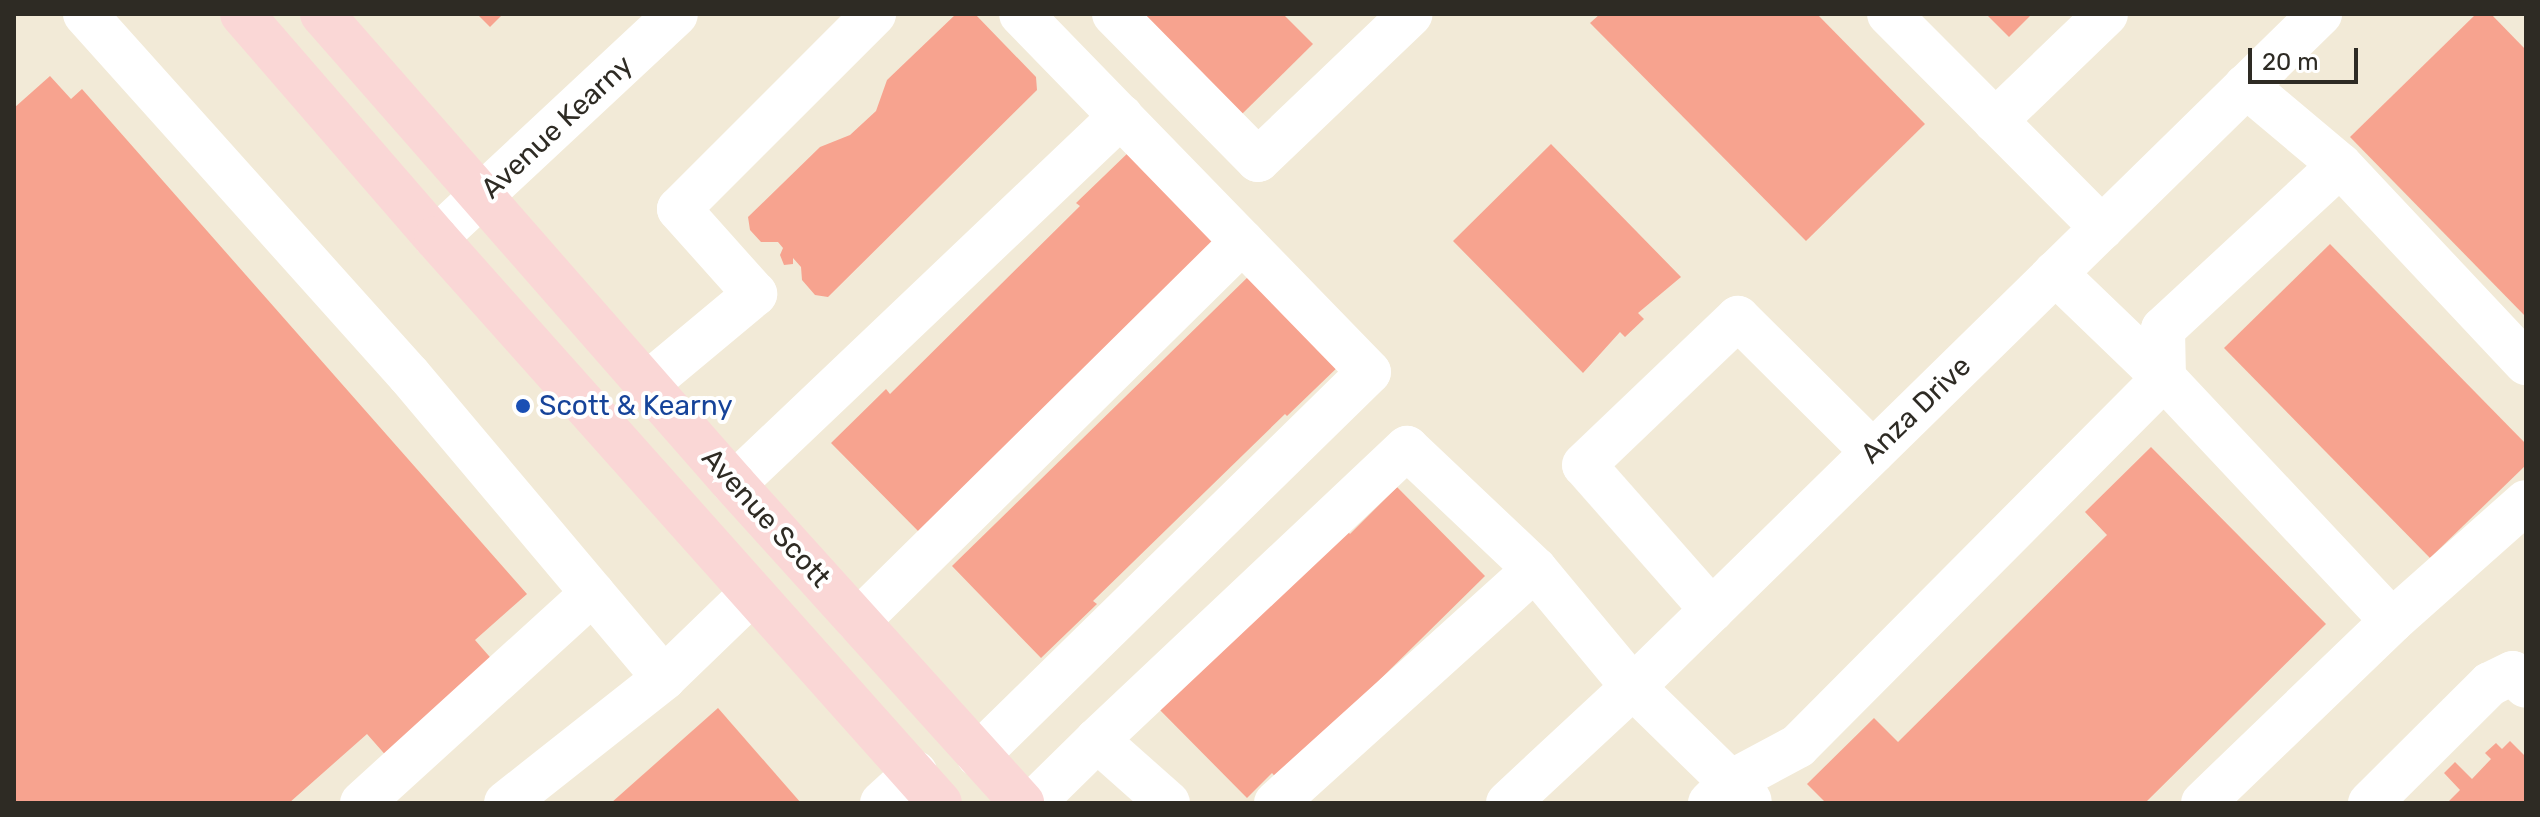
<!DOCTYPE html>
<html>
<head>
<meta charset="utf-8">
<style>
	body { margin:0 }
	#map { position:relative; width:2540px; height:817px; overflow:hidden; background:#f2ead7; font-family:Rubik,sans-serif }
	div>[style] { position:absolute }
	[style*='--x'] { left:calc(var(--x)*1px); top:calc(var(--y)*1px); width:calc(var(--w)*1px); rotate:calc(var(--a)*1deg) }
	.building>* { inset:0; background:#f7a38f }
	.minor>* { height:44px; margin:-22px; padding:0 22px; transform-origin:22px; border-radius:22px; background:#fff }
	.major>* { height:44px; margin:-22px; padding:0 22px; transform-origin:22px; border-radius:22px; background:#fad7d6 }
	.dots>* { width:22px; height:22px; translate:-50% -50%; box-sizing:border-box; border:4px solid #fff; border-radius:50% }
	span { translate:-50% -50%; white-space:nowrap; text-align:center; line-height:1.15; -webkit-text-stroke:8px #fff; paint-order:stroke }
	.street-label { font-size:28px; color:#2e2b24 }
	.transit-label { font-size:28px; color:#164399 }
	.left { translate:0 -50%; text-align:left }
	.frame { position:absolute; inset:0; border:16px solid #2e2b24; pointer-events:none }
	.scale { position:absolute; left:2248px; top:48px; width:110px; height:36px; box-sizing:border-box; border:4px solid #2e2b24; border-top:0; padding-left:10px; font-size:24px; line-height:28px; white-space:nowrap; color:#2e2b24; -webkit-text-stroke:6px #fff; paint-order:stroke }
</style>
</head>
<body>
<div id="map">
	<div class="building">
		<div style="clip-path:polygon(477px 14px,503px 14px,490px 27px)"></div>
		<div style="clip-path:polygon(956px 14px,975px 14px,1036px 77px,1037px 90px,828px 297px,815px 295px,802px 280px,801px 267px,793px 258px,793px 264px,784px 265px,780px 255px,783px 248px,778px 242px,761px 242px,750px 230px,748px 217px,820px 147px,850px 135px,876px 111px,887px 80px)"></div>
		<div style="clip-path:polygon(1144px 14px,1283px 14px,1313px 44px,1242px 114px)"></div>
		<div style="clip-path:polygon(1600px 14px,1817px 14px,1925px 124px,1806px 241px,1590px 23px)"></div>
		<div style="clip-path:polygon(1986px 14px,2032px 14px,2009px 37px)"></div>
		<div style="clip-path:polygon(2476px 14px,2491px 14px,2526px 50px,2526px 317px,2350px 137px)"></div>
		<div style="clip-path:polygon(50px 76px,71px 99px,82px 89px,527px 594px,475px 640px,496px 664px,389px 759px,367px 734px,289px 803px,14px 803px,14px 108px)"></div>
		<div style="clip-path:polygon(1551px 144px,1681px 277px,1638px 313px,1644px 319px,1625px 337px,1620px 332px,1583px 373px,1453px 241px)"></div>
		<div style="clip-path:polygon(1132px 149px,1221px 240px,922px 535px,831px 443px,886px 389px,890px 394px,1080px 206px,1076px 203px)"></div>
		<div style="clip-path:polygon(2330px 244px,2526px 444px,2526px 465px,2430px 558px,2224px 348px)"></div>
		<div style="clip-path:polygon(1252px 273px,1342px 363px,1287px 416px,1285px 414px,1093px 601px,1097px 604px,1041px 658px,952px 566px)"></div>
		<div style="clip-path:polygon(2151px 447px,2326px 624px,2145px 803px,1826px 803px,1807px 784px,1874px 718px,1898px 742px,2107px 535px,2085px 512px)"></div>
		<div style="clip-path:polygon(1397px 487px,1485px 576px,1278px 780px,1272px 773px,1247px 798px,1151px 701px,1336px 519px,1350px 534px)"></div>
		<div style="clip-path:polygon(718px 708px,801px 803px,611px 803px)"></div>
		<div style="clip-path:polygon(2510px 741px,2526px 757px,2526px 803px,2447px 803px,2460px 790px,2444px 773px,2455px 762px,2472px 779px,2491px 759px,2485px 753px,2496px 743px,2502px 749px)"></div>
	</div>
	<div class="minor">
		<div style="--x:85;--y:14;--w:485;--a:48.1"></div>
		<div style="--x:409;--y:375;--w:396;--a:49.9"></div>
		<div style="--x:1114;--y:14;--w:205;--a:45.4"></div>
		<div style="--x:1258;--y:160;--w:211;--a:-43.7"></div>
		<div style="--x:1889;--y:14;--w:302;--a:45.1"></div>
		<div style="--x:1995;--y:121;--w:154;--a:-43.9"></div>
		<div style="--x:2340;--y:165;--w:272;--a:46.8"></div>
		<div style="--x:436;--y:238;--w:328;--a:-43"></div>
		<div style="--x:2055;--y:273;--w:151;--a:43.9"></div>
		<div style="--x:2164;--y:378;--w:333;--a:46.8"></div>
		<div style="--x:2392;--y:621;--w:179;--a:-41.6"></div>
		<div style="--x:647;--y:384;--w:141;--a:-39.8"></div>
		<div style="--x:755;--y:294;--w:114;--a:-131.8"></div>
		<div style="--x:679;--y:209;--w:276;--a:-45"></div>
		<div style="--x:734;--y:484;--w:534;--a:-43.56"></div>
		<div style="--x:1712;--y:610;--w:193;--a:-131.4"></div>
		<div style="--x:1584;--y:465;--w:213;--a:-43.7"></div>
		<div style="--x:1738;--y:318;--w:190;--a:44.8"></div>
		<div style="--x:858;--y:621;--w:540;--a:-44.62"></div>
		<div style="--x:978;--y:755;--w:547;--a:-44.41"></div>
		<div style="--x:1369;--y:372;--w:499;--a:-134.2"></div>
		<div style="--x:362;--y:803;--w:312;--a:-42.3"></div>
		<div style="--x:506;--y:803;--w:201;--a:-38.3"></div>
		<div style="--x:664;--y:678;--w:121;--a:-44"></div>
		<div style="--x:882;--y:803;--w:45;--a:-42.3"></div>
		<div style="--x:1033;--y:803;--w:90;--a:-44.5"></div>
		<div style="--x:1168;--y:803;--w:95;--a:-138.4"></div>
		<div style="--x:1097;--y:740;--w:426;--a:-43.3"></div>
		<div style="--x:1407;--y:448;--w:176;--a:43.4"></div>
		<div style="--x:1535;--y:569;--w:153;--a:50.3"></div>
		<div style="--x:1633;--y:687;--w:163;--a:44.3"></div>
		<div style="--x:1276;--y:803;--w:349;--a:-42.1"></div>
		<div style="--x:1508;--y:803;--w:171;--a:-42.9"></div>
		<div style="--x:1633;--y:687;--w:962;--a:-44.41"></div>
		<div style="--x:1710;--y:803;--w:30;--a:-45"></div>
		<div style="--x:1731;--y:782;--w:76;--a:-28.2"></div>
		<div style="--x:1798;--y:746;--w:519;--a:-45.16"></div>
		<div style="--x:2164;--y:378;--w:49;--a:-91.2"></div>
		<div style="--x:2163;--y:329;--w:241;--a:-42.8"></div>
		<div style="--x:2340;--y:165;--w:123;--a:-140"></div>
		<div style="--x:2203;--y:803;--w:262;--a:-43.9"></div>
		<div style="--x:2370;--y:803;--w:169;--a:-44.8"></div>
		<div style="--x:2490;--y:684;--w:25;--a:-26"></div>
		<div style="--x:2513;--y:673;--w:18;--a:45"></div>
	</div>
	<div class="major">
		<div style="--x:242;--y:14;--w:296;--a:49.1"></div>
		<div style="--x:436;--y:238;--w:757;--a:48.27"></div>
		<div style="--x:322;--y:14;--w:625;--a:48.76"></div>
		<div style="--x:734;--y:484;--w:430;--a:47.9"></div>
	</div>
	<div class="dots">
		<div style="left:523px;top:406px;background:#1a4fb4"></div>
	</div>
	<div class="street-label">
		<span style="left:557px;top:127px;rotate:-43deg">Avenue Kearny</span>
		<span style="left:1916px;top:410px;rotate:-44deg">Anza Drive</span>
		<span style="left:766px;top:518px;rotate:48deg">Avenue Scott</span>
	</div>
	<div class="transit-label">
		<span class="left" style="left:539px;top:406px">Scott &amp; Kearny</span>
	</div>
	<div class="frame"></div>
	<div class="scale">20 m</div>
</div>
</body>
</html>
